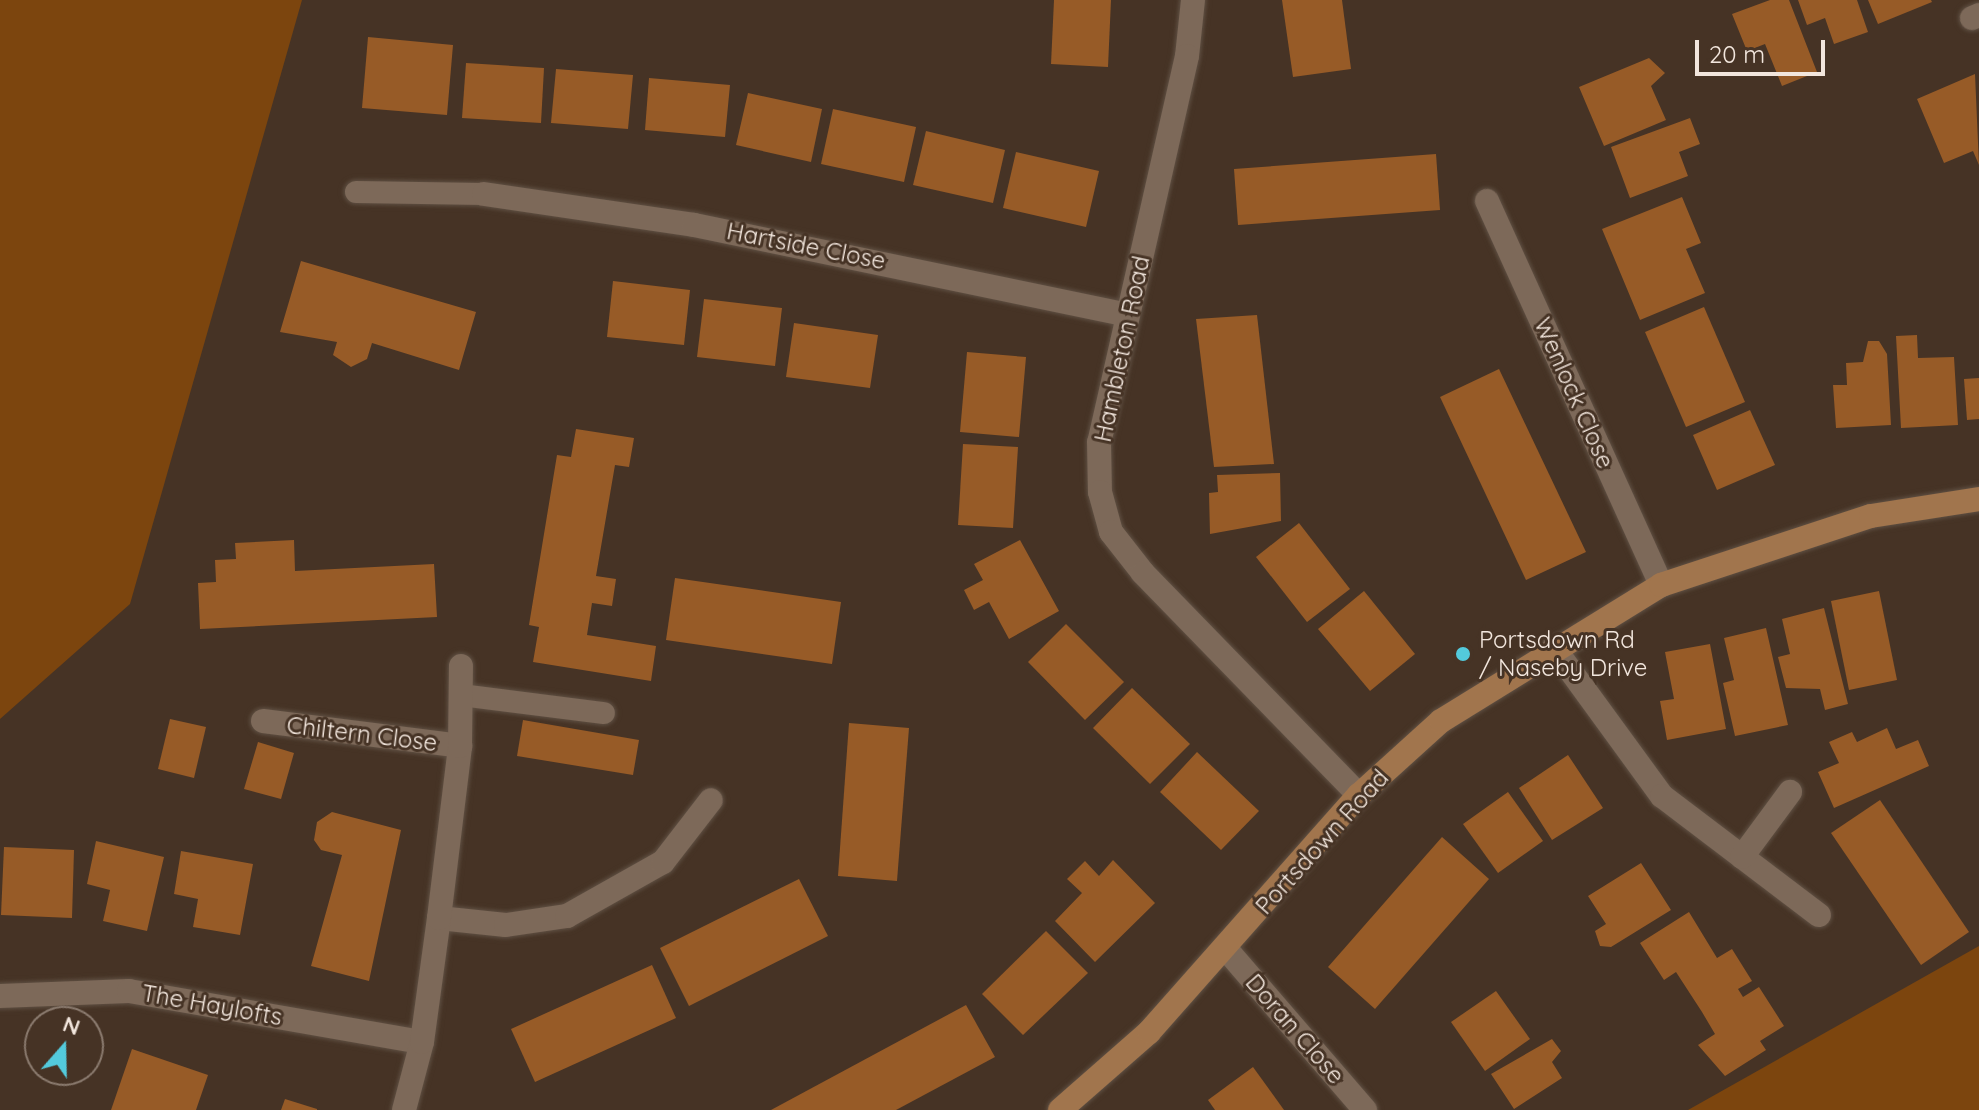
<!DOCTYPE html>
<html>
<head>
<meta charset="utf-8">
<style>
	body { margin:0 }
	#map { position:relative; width:1979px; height:1110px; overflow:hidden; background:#463325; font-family:Quicksand,sans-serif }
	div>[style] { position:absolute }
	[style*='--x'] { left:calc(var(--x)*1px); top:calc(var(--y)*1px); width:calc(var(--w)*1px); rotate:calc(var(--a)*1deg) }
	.green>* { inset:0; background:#7c450e }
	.building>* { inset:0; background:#975b27 }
	.roads { filter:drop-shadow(0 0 2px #5f5043) drop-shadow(0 0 2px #5f5043) }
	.lane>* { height:22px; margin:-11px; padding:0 11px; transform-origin:11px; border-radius:11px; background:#7d6959 }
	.street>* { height:24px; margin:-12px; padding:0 12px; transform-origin:12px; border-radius:12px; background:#7d6959 }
	.secondary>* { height:24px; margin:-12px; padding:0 12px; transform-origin:12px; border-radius:12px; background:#a1754d }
	.dots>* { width:22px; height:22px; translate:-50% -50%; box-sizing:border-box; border:4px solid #463325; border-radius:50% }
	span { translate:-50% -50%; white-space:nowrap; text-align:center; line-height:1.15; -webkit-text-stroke:6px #463325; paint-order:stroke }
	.street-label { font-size:24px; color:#f2e6dd }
	.poi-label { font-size:24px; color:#f2e6dd }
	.left { translate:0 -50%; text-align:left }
	.north { position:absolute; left:24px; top:1006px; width:80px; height:80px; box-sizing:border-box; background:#463325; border:2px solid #8b7b6f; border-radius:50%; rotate:20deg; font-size:22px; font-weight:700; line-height:32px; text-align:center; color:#f2e6dd }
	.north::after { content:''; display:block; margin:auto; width:28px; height:36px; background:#53cadc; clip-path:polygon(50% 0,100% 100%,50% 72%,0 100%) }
	.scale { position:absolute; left:1695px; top:40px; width:130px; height:36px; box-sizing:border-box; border:4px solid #f2e6dd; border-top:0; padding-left:10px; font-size:24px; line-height:28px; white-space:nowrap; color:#f2e6dd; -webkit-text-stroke:6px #463325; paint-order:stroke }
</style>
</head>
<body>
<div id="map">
	<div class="green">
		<div style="clip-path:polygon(0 0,302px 0,130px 604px,0 719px)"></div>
		<div style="clip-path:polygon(1979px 946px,1979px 1110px,1688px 1110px)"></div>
	</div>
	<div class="building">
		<div style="clip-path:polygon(1054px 0,1111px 0,1108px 67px,1051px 64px)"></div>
		<div style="clip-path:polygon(1282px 0,1342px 0,1351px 69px,1293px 77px)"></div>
		<div style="clip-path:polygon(1770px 0,1789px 0,1817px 72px,1782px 86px,1765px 44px,1747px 51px,1732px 14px)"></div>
		<div style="clip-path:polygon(1798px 0,1857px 0,1868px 32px,1834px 44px,1825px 18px,1807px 25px)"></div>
		<div style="clip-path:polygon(1868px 0,1931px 0,1932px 2px,1878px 24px)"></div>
		<div style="clip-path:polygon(368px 37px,453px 45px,447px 115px,362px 108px)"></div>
		<div style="clip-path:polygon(1649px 58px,1665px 73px,1651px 86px,1666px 120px,1604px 146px,1579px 87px)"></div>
		<div style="clip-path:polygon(466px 63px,544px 68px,541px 123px,462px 118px)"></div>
		<div style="clip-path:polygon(556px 69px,633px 75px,628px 129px,551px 123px)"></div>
		<div style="clip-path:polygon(1975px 74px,1979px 165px,1973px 151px,1944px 163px,1917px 99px)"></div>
		<div style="clip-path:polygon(649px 78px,730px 85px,725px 137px,645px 130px)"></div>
		<div style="clip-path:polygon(748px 93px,822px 109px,811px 162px,736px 145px)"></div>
		<div style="clip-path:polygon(833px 109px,916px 127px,904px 182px,821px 164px)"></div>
		<div style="clip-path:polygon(1690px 118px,1700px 144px,1679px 152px,1688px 176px,1630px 198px,1611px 147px)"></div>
		<div style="clip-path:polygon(926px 131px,1005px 150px,993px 203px,913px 185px)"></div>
		<div style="clip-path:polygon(1016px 152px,1099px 171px,1086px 227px,1003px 208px)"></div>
		<div style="clip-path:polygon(1436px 154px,1440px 210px,1238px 225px,1234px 169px)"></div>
		<div style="clip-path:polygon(1682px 197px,1701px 243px,1686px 249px,1705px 293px,1640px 320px,1602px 229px)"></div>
		<div style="clip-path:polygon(301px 261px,476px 312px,459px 370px,372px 343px,367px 359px,351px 367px,333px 355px,337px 342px,280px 332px)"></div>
		<div style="clip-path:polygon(613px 281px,690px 290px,684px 345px,607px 337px)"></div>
		<div style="clip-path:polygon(704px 299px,782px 308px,775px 366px,697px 357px)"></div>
		<div style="clip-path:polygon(1704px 307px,1745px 402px,1686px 427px,1645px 332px)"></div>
		<div style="clip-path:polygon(1257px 315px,1274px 464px,1214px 467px,1196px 319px)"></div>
		<div style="clip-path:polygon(794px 323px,878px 335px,870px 388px,786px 377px)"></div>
		<div style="clip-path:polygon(1917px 335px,1918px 358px,1954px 357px,1958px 425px,1901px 428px,1896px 336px)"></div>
		<div style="clip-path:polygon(1868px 341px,1879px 341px,1887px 354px,1891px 425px,1836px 428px,1833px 385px,1847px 385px,1846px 363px,1863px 362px)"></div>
		<div style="clip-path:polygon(967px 352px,1026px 357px,1019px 437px,960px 432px)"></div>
		<div style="clip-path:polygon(1499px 369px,1586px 552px,1526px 580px,1440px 397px)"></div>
		<div style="clip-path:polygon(1979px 378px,1979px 419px,1967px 420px,1964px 379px)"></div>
		<div style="clip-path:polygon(1750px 410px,1775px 465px,1717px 490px,1693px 435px)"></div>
		<div style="clip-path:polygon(576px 429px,634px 438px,629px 467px,615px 465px,596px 576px,616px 579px,612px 606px,592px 603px,587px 635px,656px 646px,651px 681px,533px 662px,539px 627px,529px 625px,557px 455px,571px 457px)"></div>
		<div style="clip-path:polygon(963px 444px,1018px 447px,1013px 528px,958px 525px)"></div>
		<div style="clip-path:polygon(1280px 473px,1281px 521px,1210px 534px,1209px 493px,1218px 492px,1217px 475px)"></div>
		<div style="clip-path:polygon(1299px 523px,1350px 589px,1307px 622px,1256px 557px)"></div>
		<div style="clip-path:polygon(294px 540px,295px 571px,434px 564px,437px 617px,200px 629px,198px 583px,216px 582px,215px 560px,236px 559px,235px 543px)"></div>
		<div style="clip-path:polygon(1020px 540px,1059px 611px,1009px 639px,989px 602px,974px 610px,964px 590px,983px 580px,974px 564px)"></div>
		<div style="clip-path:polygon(675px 578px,841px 602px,832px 664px,666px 640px)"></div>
		<div style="clip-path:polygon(1364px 591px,1415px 654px,1370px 691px,1318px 629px)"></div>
		<div style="clip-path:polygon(1879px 591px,1897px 680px,1849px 690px,1831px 601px)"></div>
		<div style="clip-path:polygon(1824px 608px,1848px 704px,1825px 710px,1820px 689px,1786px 688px,1778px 657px,1790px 654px,1782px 619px)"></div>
		<div style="clip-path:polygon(1066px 624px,1124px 682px,1085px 720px,1028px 662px)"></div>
		<div style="clip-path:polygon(1766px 628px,1788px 725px,1735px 736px,1723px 683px,1734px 680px,1724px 638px)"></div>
		<div style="clip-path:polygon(1710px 644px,1726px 729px,1667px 740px,1660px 701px,1674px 699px,1665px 652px)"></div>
		<div style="clip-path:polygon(1132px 688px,1190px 744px,1150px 784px,1093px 728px)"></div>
		<div style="clip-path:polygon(170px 719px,206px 727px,194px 778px,158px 769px)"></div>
		<div style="clip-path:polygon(523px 720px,639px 740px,633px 775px,517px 756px)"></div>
		<div style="clip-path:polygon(849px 723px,909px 728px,897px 881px,838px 876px)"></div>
		<div style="clip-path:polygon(1887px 728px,1896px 749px,1918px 740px,1929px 766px,1834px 808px,1818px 772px,1839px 763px,1829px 742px,1852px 732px,1857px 742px)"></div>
		<div style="clip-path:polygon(258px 742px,294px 753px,281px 799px,244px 789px)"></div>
		<div style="clip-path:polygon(1197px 752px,1259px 811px,1221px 850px,1160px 792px)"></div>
		<div style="clip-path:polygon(1568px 755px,1603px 808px,1552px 840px,1519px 788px)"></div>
		<div style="clip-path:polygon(1508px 792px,1543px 841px,1498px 873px,1463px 824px)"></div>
		<div style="clip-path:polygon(1880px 800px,1969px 932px,1921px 965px,1831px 833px)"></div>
		<div style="clip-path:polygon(332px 812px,401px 830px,369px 981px,311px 966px,342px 855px,321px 850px,314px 840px,317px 822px)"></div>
		<div style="clip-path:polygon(1442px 837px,1489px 879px,1375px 1009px,1328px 967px)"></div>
		<div style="clip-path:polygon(96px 841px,164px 857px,147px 931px,103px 921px,110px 890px,87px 884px)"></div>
		<div style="clip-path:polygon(4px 847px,74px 850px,72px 918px,1px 915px)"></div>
		<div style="clip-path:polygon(181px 851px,253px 864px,240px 935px,193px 927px,198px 899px,174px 894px)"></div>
		<div style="clip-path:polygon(1113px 860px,1155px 903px,1095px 962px,1055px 921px,1082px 893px,1067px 879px,1085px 861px,1099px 876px)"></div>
		<div style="clip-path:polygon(1641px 863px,1671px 910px,1611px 947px,1600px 946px,1595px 931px,1606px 924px,1588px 896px)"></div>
		<div style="clip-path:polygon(799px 879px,828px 936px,689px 1006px,660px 948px)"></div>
		<div style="clip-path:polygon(1689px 912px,1717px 958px,1732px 949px,1752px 981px,1738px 989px,1743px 997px,1759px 987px,1784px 1026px,1760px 1041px,1766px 1050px,1725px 1076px,1698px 1045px,1715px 1034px,1702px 1012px,1676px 972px,1664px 980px,1640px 943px)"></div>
		<div style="clip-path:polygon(1046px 931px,1088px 973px,1023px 1035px,982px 994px)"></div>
		<div style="clip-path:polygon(652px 965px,676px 1018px,535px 1082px,511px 1029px)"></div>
		<div style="clip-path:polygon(1496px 991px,1530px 1039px,1485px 1071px,1451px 1022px)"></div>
		<div style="clip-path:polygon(966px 1005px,995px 1057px,896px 1110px,771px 1110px)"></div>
		<div style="clip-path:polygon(1552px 1039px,1561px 1051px,1552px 1062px,1562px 1078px,1514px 1109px,1491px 1074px)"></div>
		<div style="clip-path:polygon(132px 1049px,208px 1075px,196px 1110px,111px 1110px)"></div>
		<div style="clip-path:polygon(1253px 1067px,1284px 1110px,1215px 1110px,1208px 1100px)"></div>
		<div style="clip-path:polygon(285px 1099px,317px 1109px,317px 1110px,281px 1110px)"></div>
	</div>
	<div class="roads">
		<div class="lane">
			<div style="--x:356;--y:192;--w:128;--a:0.9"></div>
			<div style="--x:461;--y:695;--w:144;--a:7.2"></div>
		</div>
		<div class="street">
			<div style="--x:1193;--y:0;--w:56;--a:96.1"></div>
			<div style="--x:1187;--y:56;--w:396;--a:102.8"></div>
			<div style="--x:1099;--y:442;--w:50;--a:88.9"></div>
			<div style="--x:1100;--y:492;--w:41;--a:74.6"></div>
			<div style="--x:1111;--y:532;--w:52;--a:52"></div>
			<div style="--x:1143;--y:573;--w:310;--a:45.8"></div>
			<div style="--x:1972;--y:18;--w:8;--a:-23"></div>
			<div style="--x:484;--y:194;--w:212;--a:8.4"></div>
			<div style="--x:694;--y:225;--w:440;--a:11.7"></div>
			<div style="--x:1487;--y:201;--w:422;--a:65.6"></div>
			<div style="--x:1554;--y:648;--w:183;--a:53.9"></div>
			<div style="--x:1662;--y:796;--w:197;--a:37.2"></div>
			<div style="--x:263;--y:721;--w:199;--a:7.2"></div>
			<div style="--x:1742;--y:857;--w:81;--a:-53.6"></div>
			<div style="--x:439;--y:918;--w:67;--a:6"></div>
			<div style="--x:506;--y:925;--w:62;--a:-8.4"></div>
			<div style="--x:567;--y:916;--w:110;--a:-29.4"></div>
			<div style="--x:663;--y:862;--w:78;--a:-52.3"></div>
			<div style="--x:1226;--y:949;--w:213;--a:49.2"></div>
			<div style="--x:0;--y:996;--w:129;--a:-2.2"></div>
			<div style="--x:129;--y:991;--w:297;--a:9.9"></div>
			<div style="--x:404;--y:1110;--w:70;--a:-75.2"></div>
			<div style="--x:422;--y:1042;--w:125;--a:-82.2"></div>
			<div style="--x:439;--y:918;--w:173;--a:-83"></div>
			<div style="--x:460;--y:746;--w:80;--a:-89.3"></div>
		</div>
		<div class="secondary">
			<div style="--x:1060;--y:1110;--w:118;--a:-41.2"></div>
			<div style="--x:1149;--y:1032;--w:317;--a:-48.5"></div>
			<div style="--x:1359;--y:795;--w:110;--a:-42.1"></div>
			<div style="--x:1441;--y:721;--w:259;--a:-31.7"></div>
			<div style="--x:1661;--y:585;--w:221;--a:-18.2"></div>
			<div style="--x:1871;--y:516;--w:109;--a:-8.9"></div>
		</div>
	</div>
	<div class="dots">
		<div style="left:1463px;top:654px;background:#53cadc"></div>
	</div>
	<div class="street-label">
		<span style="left:806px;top:246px;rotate:11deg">Hartside Close</span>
		<span style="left:1122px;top:349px;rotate:-78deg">Hambleton Road</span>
		<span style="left:1574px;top:393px;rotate:66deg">Wenlock Close</span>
		<span style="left:362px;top:734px;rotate:7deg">Chiltern Close</span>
		<span style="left:1322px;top:842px;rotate:-48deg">Portsdown Road</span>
		<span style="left:212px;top:1005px;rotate:10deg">The Haylofts</span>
		<span style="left:1295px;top:1029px;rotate:49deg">Doran Close</span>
	</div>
	<div class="poi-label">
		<span class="left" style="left:1479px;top:654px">Portsdown Rd<br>/ Naseby Drive</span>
	</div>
	<div class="north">N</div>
	<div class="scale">20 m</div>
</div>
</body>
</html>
